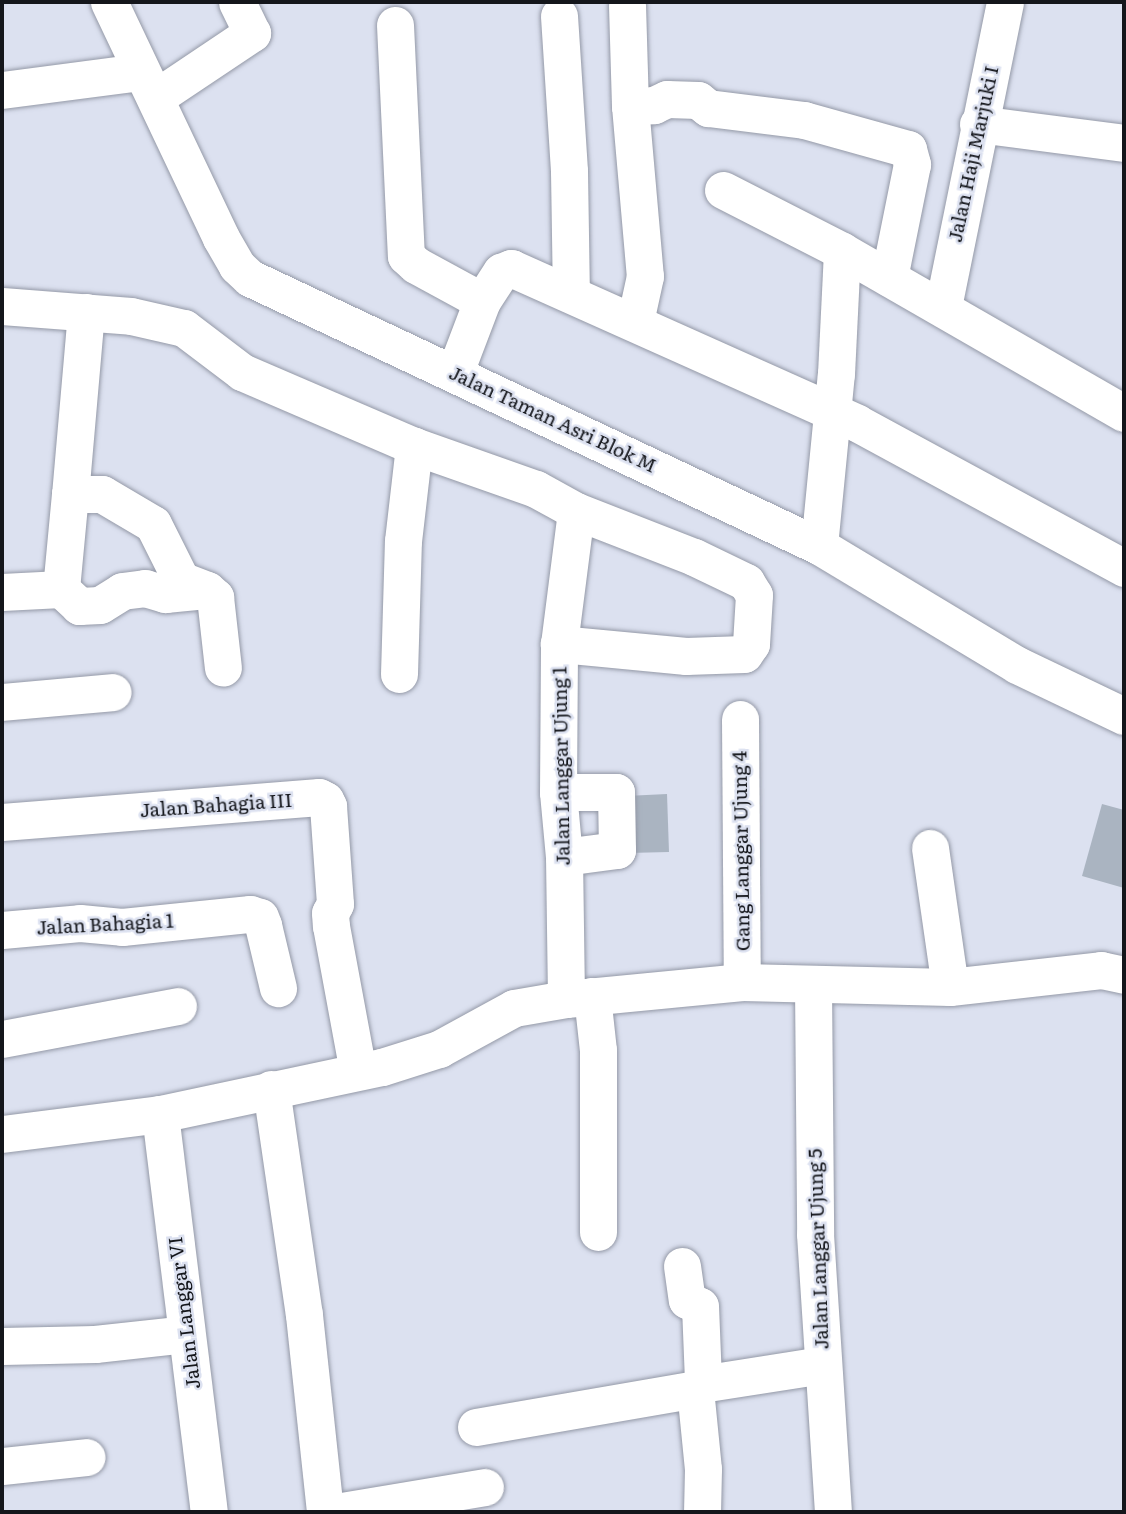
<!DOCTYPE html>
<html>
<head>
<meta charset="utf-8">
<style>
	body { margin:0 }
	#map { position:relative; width:1126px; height:1514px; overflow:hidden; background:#dce1f0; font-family:Literata,serif }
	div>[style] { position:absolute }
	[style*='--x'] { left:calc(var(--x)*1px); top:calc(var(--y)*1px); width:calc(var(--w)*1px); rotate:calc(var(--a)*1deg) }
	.building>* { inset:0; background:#aab4c1 }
	.roads { filter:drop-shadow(0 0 2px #9499a7) drop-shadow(0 0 2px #9499a7) }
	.minor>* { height:37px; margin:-18.5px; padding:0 18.5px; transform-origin:18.5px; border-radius:18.5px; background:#fff }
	span { translate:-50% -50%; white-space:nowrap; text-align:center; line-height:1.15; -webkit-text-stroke:5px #dce1f0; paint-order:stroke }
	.street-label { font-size:19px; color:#14161b }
	.frame { position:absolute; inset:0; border:4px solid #14161b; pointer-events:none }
</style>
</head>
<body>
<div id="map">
	<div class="building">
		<div style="clip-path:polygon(667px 794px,669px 852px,628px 853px,626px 796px)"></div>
		<div style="clip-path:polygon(1102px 804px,1124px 810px,1124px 888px,1082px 876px)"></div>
	</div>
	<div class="roads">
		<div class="minor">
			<div style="--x:109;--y:2;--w:261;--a:64.6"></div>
			<div style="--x:221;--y:238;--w:32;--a:60"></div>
			<div style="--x:237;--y:266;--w:18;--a:43"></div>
			<div style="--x:250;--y:278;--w:629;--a:25.22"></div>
			<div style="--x:819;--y:546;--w:231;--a:31"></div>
			<div style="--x:1017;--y:665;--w:119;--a:25.5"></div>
			<div style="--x:627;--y:5;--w:101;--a:88.3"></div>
			<div style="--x:630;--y:106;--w:171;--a:85"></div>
			<div style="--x:645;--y:276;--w:47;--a:102.3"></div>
			<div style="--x:559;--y:16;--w:155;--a:86.3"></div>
			<div style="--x:569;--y:171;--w:122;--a:89.1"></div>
			<div style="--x:395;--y:25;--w:231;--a:87.3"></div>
			<div style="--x:406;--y:256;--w:13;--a:42"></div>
			<div style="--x:416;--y:265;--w:75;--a:28.6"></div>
			<div style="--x:2;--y:90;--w:140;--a:-7.4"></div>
			<div style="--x:155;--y:98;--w:117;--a:-33.8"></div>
			<div style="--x:252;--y:33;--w:34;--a:-116"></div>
			<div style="--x:630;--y:106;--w:24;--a:-2"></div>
			<div style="--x:654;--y:105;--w:14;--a:-25"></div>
			<div style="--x:667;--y:99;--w:31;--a:2"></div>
			<div style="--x:698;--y:100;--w:13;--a:39"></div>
			<div style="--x:708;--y:108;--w:97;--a:7.1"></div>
			<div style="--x:804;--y:120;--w:108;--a:15.6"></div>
			<div style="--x:908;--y:149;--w:16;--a:75"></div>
			<div style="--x:912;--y:164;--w:116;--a:101.4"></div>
			<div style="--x:978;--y:124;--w:147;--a:7.4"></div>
			<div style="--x:723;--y:190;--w:134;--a:27.1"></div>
			<div style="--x:842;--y:251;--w:325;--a:29.9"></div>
			<div style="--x:2;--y:306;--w:129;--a:4.4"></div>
			<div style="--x:131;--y:316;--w:54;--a:12.8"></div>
			<div style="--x:184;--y:328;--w:73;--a:37.2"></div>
			<div style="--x:242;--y:372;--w:187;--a:23.3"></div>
			<div style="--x:414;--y:446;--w:129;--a:19.4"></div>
			<div style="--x:536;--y:489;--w:46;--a:28.8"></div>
			<div style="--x:576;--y:511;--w:127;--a:21.3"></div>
			<div style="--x:694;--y:557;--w:58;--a:25.7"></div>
			<div style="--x:746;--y:582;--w:15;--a:58"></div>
			<div style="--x:754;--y:595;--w:49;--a:93.5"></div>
			<div style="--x:751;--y:644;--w:12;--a:125"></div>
			<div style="--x:744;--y:654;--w:58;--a:178"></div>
			<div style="--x:686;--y:656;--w:128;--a:-174.6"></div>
			<div style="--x:943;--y:307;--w:311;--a:-78.5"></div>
			<div style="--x:86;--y:312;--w:183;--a:95"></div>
			<div style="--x:70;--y:494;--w:32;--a:0"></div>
			<div style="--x:102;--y:494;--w:59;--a:30.5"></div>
			<div style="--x:153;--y:524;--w:63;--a:63.4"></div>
			<div style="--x:181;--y:580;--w:28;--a:21"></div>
			<div style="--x:207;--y:590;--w:11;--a:41"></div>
			<div style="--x:215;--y:597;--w:71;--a:83.6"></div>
			<div style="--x:455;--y:372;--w:76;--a:-69.2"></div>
			<div style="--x:482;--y:301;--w:35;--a:-57"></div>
			<div style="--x:501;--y:272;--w:11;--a:-22"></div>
			<div style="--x:511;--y:268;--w:379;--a:24.1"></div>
			<div style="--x:857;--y:423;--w:304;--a:28.5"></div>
			<div style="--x:819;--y:546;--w:173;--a:-84.4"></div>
			<div style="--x:836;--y:374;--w:123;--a:-87.2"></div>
			<div style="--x:61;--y:589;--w:25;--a:43"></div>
			<div style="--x:79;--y:606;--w:21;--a:-3"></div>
			<div style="--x:100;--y:605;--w:26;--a:-32"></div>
			<div style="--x:122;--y:591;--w:23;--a:-7"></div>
			<div style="--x:145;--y:588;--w:21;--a:17"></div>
			<div style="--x:165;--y:594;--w:41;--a:-5.6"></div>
			<div style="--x:2;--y:592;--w:59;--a:-2.9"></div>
			<div style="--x:61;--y:589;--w:95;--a:-84.6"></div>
			<div style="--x:399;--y:674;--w:133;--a:-88.3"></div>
			<div style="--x:403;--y:541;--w:96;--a:-83.4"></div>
			<div style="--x:2;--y:702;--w:111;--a:-5.1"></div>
			<div style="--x:740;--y:719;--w:263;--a:89.6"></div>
			<div style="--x:558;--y:792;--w:58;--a:0"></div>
			<div style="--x:616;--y:792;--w:58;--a:89"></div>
			<div style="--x:617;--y:850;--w:53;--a:172.5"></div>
			<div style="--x:2;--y:822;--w:318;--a:-4.5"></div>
			<div style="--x:319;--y:797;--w:7;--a:27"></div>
			<div style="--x:325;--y:800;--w:7;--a:63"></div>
			<div style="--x:328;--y:806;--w:98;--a:85.9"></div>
			<div style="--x:335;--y:904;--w:10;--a:119"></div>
			<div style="--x:330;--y:913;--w:13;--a:86"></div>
			<div style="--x:331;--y:926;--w:147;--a:79.5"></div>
			<div style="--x:930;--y:848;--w:140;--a:81.8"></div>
			<div style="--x:2;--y:930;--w:78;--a:-5.1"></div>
			<div style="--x:80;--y:923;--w:42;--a:5.4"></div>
			<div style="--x:122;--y:927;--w:129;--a:-5.8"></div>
			<div style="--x:250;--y:914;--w:10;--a:17"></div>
			<div style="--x:260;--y:917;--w:9;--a:69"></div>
			<div style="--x:263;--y:925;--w:65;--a:76.6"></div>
			<div style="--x:813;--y:985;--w:249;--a:89.5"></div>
			<div style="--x:815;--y:1234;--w:279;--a:86.3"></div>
			<div style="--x:592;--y:996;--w:54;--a:83.7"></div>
			<div style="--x:598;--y:1050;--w:182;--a:90"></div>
			<div style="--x:566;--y:999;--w:142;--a:-90.8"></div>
			<div style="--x:564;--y:857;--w:65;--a:-95.3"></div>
			<div style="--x:558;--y:792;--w:148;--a:-89.6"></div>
			<div style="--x:559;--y:644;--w:134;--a:-82.7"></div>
			<div style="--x:2;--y:1039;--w:179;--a:-10.6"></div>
			<div style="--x:271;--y:1089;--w:228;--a:81.7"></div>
			<div style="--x:304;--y:1315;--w:198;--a:83.9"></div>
			<div style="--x:160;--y:1114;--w:401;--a:83"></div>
			<div style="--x:2;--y:1134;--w:159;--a:-7.2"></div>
			<div style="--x:160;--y:1114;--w:227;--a:-12"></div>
			<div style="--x:382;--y:1067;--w:60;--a:-17.5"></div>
			<div style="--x:439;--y:1049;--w:85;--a:-28.7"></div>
			<div style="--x:514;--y:1008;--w:53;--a:-9.8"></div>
			<div style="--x:566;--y:999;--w:177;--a:-5.5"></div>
			<div style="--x:742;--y:982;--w:208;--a:1.4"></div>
			<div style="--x:950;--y:987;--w:152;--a:-6.4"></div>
			<div style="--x:1101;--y:970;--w:24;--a:12"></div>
			<div style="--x:682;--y:1266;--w:34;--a:82"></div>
			<div style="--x:687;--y:1300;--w:14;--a:25"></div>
			<div style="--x:700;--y:1306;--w:74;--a:87.7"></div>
			<div style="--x:703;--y:1380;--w:12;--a:132"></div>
			<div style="--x:695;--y:1389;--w:80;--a:84.3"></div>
			<div style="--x:703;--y:1469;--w:43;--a:91.3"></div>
			<div style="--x:2;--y:1346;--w:93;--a:-1.2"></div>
			<div style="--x:95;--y:1344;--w:91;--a:-6.3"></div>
			<div style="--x:701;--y:1384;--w:122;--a:-8.9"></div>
			<div style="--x:476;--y:1427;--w:222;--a:-9.8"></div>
			<div style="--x:2;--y:1466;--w:85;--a:-6"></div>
			<div style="--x:336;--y:1512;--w:151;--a:-9.5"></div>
		</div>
	</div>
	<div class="street-label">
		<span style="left:973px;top:154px;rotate:-78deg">Jalan Haji Marjuki I</span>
		<span style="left:553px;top:419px;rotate:25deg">Jalan Taman Asri Blok M</span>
		<span style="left:561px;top:766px;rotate:-91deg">Jalan Langgar Ujung 1</span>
		<span style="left:216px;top:805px;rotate:-4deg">Jalan Bahagia III</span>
		<span style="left:741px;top:851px;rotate:-91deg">Gang Langgar Ujung 4</span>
		<span style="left:105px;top:924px;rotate:-3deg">Jalan Bahagia 1</span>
		<span style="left:818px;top:1249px;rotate:-92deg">Jalan Langgar Ujung 5</span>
		<span style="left:184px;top:1313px;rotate:-97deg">Jalan Langgar VI</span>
	</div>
	<div class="frame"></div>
</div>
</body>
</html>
